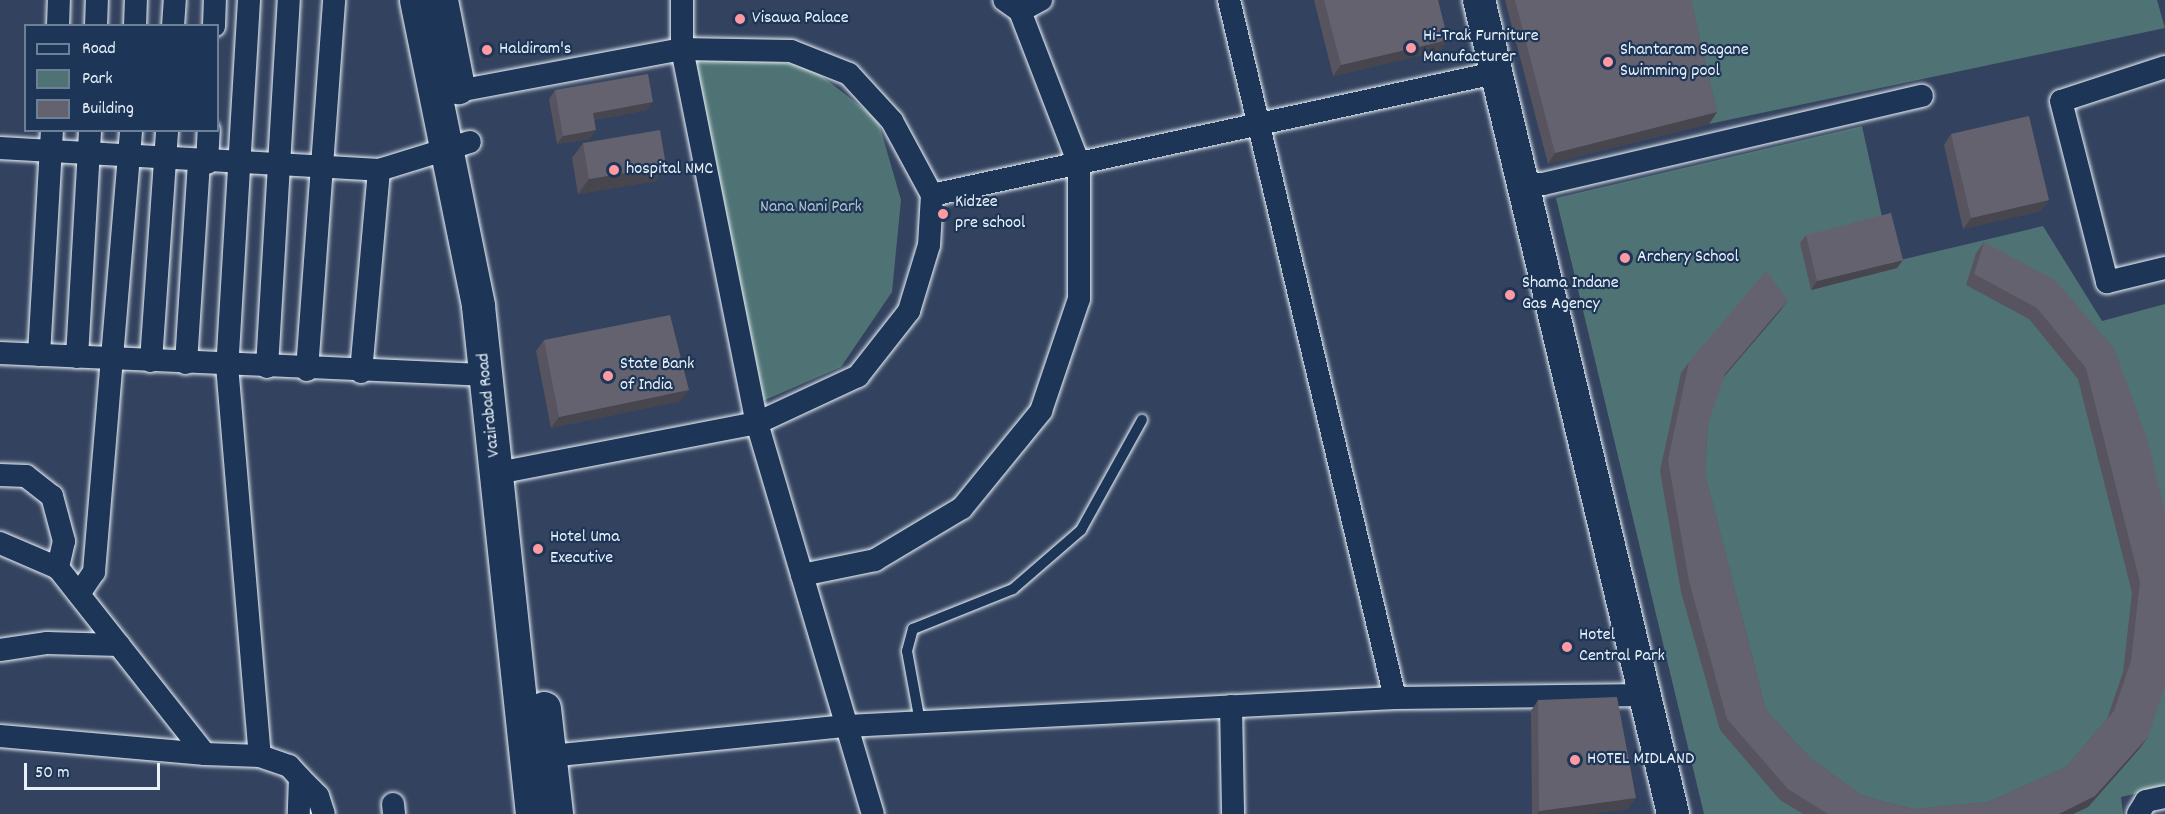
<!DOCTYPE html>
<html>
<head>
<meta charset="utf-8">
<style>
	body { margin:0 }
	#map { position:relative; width:2165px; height:814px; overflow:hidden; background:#33425e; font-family:Dekko,sans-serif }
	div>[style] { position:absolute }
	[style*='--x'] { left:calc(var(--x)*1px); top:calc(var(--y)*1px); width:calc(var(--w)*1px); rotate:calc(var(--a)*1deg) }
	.green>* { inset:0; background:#4f7374 }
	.roads { filter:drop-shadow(0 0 2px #e8f1f8) drop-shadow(0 0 2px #e8f1f8) }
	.lane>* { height:10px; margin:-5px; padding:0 5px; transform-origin:5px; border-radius:5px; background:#1d3557 }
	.street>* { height:22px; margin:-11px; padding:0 11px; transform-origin:11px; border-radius:11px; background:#1d3557 }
	.secondary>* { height:32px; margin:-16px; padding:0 16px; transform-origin:16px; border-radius:16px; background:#1d3557 }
	.primary>* { height:33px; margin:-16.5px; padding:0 16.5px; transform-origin:16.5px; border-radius:16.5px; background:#1d3557 }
	.wall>* { inset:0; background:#575460 }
	.shaded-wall>* { inset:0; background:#47454e }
	.building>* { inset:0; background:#656270 }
	.dots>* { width:16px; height:16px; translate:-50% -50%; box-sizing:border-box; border:3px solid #1d3557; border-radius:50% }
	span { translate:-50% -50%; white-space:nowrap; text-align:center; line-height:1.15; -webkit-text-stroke:4.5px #1d3557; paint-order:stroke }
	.poi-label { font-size:18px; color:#e8f1f8 }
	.left { translate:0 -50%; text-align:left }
	.park-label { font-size:18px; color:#b2c5ca }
	.street-label { font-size:18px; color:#e8f1f8 }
	.legend { position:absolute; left:24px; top:24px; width:195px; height:108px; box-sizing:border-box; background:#1d3557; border:2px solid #6e8097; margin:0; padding:8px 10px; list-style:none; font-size:18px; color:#e8f1f8 }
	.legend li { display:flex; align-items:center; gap:12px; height:30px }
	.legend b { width:30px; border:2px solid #6e8097 }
	.scale { position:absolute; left:24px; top:763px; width:136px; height:27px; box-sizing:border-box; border:3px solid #e8f1f8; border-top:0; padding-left:8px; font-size:18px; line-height:21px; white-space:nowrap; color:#e8f1f8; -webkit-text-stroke:4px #1d3557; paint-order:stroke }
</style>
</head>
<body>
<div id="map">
	<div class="green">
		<div style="clip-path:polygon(1680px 0,2157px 0,2165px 28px,1709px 124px)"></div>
		<div style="clip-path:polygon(745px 58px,809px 66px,878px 120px,901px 200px,892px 292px,841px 367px,760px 402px,691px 60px)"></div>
		<div style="clip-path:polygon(1862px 126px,1892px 262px,2043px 226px,2102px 321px,2165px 304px,2165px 787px,2121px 797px,2123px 814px,1704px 814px,1556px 198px)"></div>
	</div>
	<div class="roads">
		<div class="lane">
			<div style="--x:920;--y:722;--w:72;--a:-100.4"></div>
			<div style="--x:907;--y:651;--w:23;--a:-75"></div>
			<div style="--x:913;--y:629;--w:108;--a:-21.8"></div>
			<div style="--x:1013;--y:589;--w:90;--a:-40.9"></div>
			<div style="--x:1081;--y:530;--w:126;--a:-61"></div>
		</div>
		<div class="street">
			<div style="--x:249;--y:0;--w:366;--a:93.4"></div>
			<div style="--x:227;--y:365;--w:392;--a:85.2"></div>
			<div style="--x:682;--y:0;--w:49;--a:90"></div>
			<div style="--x:682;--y:49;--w:381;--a:78.7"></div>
			<div style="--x:757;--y:423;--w:408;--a:73.5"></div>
			<div style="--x:1229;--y:0;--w:717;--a:76.62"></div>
			<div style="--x:1020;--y:11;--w:24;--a:-28"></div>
			<div style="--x:58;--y:26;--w:26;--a:-88"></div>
			<div style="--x:96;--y:26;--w:26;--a:-88"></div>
			<div style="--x:135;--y:26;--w:26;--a:-88"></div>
			<div style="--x:173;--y:26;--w:26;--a:-86"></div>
			<div style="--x:214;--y:26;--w:26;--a:-88"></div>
			<div style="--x:2165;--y:67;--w:109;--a:161.9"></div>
			<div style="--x:2061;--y:101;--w:187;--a:75.7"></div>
			<div style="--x:2107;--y:282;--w:60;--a:-13.6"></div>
			<div style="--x:458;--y:91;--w:228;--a:-10.6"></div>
			<div style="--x:682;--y:49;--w:109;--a:1.1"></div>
			<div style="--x:791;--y:51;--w:62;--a:21.6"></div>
			<div style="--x:849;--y:74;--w:64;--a:47.5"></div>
			<div style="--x:892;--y:121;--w:84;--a:61.6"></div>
			<div style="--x:932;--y:195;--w:50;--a:93.4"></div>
			<div style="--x:929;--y:245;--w:69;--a:106.9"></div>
			<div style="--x:909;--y:311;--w:83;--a:128.1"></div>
			<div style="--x:858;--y:376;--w:111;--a:155"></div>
			<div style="--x:757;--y:423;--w:265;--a:169.1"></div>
			<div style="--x:0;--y:148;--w:380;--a:3.3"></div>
			<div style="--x:379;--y:170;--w:95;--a:-17.1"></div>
			<div style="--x:207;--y:163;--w:33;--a:-87"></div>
			<div style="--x:1522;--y:184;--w:21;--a:0"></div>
			<div style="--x:1543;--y:184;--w:389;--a:-13.1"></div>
			<div style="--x:932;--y:195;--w:576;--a:-12.23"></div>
			<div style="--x:0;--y:353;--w:488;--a:2.6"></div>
			<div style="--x:39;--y:355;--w:225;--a:-86.7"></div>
			<div style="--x:77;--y:357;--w:227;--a:-86.7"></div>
			<div style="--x:151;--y:361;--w:232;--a:-86"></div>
			<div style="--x:186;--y:363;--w:200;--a:-86.3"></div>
			<div style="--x:267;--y:367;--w:368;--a:-86.6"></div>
			<div style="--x:307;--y:370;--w:371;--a:-85.8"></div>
			<div style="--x:361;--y:372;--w:203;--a:-84.9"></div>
			<div style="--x:0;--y:475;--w:26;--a:2"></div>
			<div style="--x:26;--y:476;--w:33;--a:38"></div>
			<div style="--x:52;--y:496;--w:47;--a:75.1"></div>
			<div style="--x:64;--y:541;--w:28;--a:103"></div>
			<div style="--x:0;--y:543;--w:63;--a:23.3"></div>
			<div style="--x:58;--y:568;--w:237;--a:51.7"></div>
			<div style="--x:205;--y:754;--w:55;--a:2.1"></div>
			<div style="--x:260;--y:756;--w:31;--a:19"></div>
			<div style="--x:289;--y:766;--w:16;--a:47"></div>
			<div style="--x:300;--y:778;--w:36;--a:92"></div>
			<div style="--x:802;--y:575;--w:75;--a:-11.6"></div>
			<div style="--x:875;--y:560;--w:101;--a:-30.9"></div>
			<div style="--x:962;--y:508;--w:125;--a:-50.8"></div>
			<div style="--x:1041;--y:411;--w:118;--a:-71.3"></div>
			<div style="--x:1079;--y:299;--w:135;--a:-90"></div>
			<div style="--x:1079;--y:164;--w:164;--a:-111.1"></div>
			<div style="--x:1020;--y:11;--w:19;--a:-145"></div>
			<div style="--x:79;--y:594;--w:27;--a:-56"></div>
			<div style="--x:94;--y:572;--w:444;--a:-85.2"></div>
			<div style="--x:0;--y:650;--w:48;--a:-8.5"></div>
			<div style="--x:47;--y:643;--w:72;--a:1.6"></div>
			<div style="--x:1231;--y:706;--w:108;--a:88.9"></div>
			<div style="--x:0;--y:736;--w:206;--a:5"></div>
			<div style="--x:550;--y:756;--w:299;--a:-5.8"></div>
			<div style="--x:847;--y:726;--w:549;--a:-2.92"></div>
			<div style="--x:1395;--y:698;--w:251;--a:-0.7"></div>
			<div style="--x:300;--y:778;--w:25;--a:45"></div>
			<div style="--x:318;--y:796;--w:19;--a:72"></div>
			<div style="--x:393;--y:804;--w:10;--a:84"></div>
			<div style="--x:2138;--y:814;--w:15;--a:-58"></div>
			<div style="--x:2146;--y:801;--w:19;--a:-12"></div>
		</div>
		<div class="secondary">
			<div style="--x:1479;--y:0;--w:837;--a:76.59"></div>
		</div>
		<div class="primary">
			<div style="--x:416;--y:0;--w:312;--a:78.5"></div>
			<div style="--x:478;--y:306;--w:511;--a:83.93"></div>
			<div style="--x:441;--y:0;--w:89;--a:78.9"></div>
			<div style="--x:544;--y:708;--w:107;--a:83.5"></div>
		</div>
	</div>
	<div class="wall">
		<div style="clip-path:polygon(1314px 0,1438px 0,1440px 51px,1333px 76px)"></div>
		<div style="clip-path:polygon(1505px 0,1691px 0,1717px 112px,1709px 124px,1548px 164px)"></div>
		<div style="clip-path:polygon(555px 90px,647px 110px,594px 120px,590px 139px,557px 144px,549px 99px)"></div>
		<div style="clip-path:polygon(1951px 134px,2049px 200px,2041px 211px,1963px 229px,1944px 145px)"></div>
		<div style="clip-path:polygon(583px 143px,656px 181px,578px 194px,572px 158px)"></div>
		<div style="clip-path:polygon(1806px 235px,1897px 268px,1811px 290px,1800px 243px)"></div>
		<div style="clip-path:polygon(1984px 242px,2148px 441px,2140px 748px,2088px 807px,2073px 814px,1803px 814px,1780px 800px,1720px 730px,1681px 592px,1660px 471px,1681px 373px,1689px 362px,1780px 311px,1723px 377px,1708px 423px,1705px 474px,1766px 710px,1810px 758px,1863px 796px,1913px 809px,1988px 802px,2066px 767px,2107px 719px,2123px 672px,2132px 593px,2078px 379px,2029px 319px,1966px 285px,1976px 253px)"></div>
		<div style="clip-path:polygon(544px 340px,681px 401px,551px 428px,536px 351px)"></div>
		<div style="clip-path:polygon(1538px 700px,1628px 809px,1589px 814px,1532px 814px,1531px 711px)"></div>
	</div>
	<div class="shaded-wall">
		<div style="clip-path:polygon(1448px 40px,1440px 51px,1333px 76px,1341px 65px)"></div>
		<div style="clip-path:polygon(653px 102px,647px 110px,587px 121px,593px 113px)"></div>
		<div style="clip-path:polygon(1717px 112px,1709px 124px,1548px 164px,1555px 153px)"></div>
		<div style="clip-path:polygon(596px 130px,590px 139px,557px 144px,563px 136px)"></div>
		<div style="clip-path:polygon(666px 166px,656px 181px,578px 194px,589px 179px)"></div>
		<div style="clip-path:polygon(2049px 200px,2041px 211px,1963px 229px,1971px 218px)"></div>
		<div style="clip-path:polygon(1903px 260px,1897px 268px,1811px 290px,1817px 281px)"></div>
		<div style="clip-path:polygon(1788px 300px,1780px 311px,1717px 385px,1725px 374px)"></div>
		<div style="clip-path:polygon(689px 390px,681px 401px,551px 428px,559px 417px)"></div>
		<div style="clip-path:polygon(2148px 737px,2140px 748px,2088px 807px,2073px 814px,2059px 814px)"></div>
		<div style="clip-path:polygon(1636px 798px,1628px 809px,1589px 814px,1537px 814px,1539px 811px)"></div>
	</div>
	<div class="building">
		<div style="clip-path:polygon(1324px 0,1438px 0,1448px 40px,1341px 65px)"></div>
		<div style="clip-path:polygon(1515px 0,1691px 0,1717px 112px,1555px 153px)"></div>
		<div style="clip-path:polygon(648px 74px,653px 102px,593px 113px,596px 130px,563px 136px,555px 90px)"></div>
		<div style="clip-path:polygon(2029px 116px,2049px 200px,1971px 218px,1951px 134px)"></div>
		<div style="clip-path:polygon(660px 130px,666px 166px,589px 179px,583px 143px)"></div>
		<div style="clip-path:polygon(1891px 213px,1903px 260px,1817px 281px,1806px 235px)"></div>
		<div style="clip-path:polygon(1984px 242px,2055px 280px,2114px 348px,2148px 441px,2165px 512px,2165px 686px,2148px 737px,2095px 796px,2059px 814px,1828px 814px,1788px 789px,1727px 719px,1689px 581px,1668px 460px,1689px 362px,1766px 271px,1788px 300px,1725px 374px,1708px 423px,1705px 474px,1766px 710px,1810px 758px,1863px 796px,1913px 809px,1988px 802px,2066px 767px,2114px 711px,2131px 661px,2140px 582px,2086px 368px,2037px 308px,1974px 274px)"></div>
		<div style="clip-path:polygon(670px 315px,689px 390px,559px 417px,544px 340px)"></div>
		<div style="clip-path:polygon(1617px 697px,1636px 798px,1539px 811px,1538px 700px)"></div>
	</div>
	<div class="dots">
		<div style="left:740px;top:19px;background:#ff9aa2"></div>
		<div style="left:1411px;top:48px;background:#ff9aa2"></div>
		<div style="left:487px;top:50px;background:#ff9aa2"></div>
		<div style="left:1608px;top:62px;background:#ff9aa2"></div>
		<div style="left:614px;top:170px;background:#ff9aa2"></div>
		<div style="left:943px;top:214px;background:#ff9aa2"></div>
		<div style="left:1625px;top:258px;background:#ff9aa2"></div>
		<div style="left:1510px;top:295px;background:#ff9aa2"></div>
		<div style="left:608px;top:376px;background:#ff9aa2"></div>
		<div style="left:538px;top:549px;background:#ff9aa2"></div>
		<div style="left:1567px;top:647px;background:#ff9aa2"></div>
		<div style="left:1575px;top:760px;background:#ff9aa2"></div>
	</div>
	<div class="poi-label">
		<span class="left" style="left:752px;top:19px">Visawa Palace</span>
		<span class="left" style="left:1423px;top:48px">Hi-Trak Furniture<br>Manufacturer</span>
		<span class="left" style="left:499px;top:50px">Haldiram's</span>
		<span class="left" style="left:1620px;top:62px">Shantaram Sagane<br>Swimming pool</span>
		<span class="left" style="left:626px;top:170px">hospital NMC</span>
		<span class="left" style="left:955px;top:214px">Kidzee<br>pre school</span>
		<span class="left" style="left:1637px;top:258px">Archery School</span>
		<span class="left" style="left:1522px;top:295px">Shama Indane<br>Gas Agency</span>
		<span class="left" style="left:620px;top:376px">State Bank<br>of India</span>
		<span class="left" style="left:550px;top:549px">Hotel Uma<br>Executive</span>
		<span class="left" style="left:1579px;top:647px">Hotel<br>Central Park</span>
		<span class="left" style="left:1587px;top:760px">HOTEL MIDLAND</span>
	</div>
	<div class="park-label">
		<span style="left:811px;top:208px">Nana Nani Park</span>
	</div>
	<div class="street-label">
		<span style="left:490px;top:405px;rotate:-96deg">Vazirabad Road</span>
	</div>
	<ul class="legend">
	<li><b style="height:8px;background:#1d3557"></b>Road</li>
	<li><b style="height:16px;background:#4f7374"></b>Park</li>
	<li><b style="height:16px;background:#656270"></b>Building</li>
	</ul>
	<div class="scale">50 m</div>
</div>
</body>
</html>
